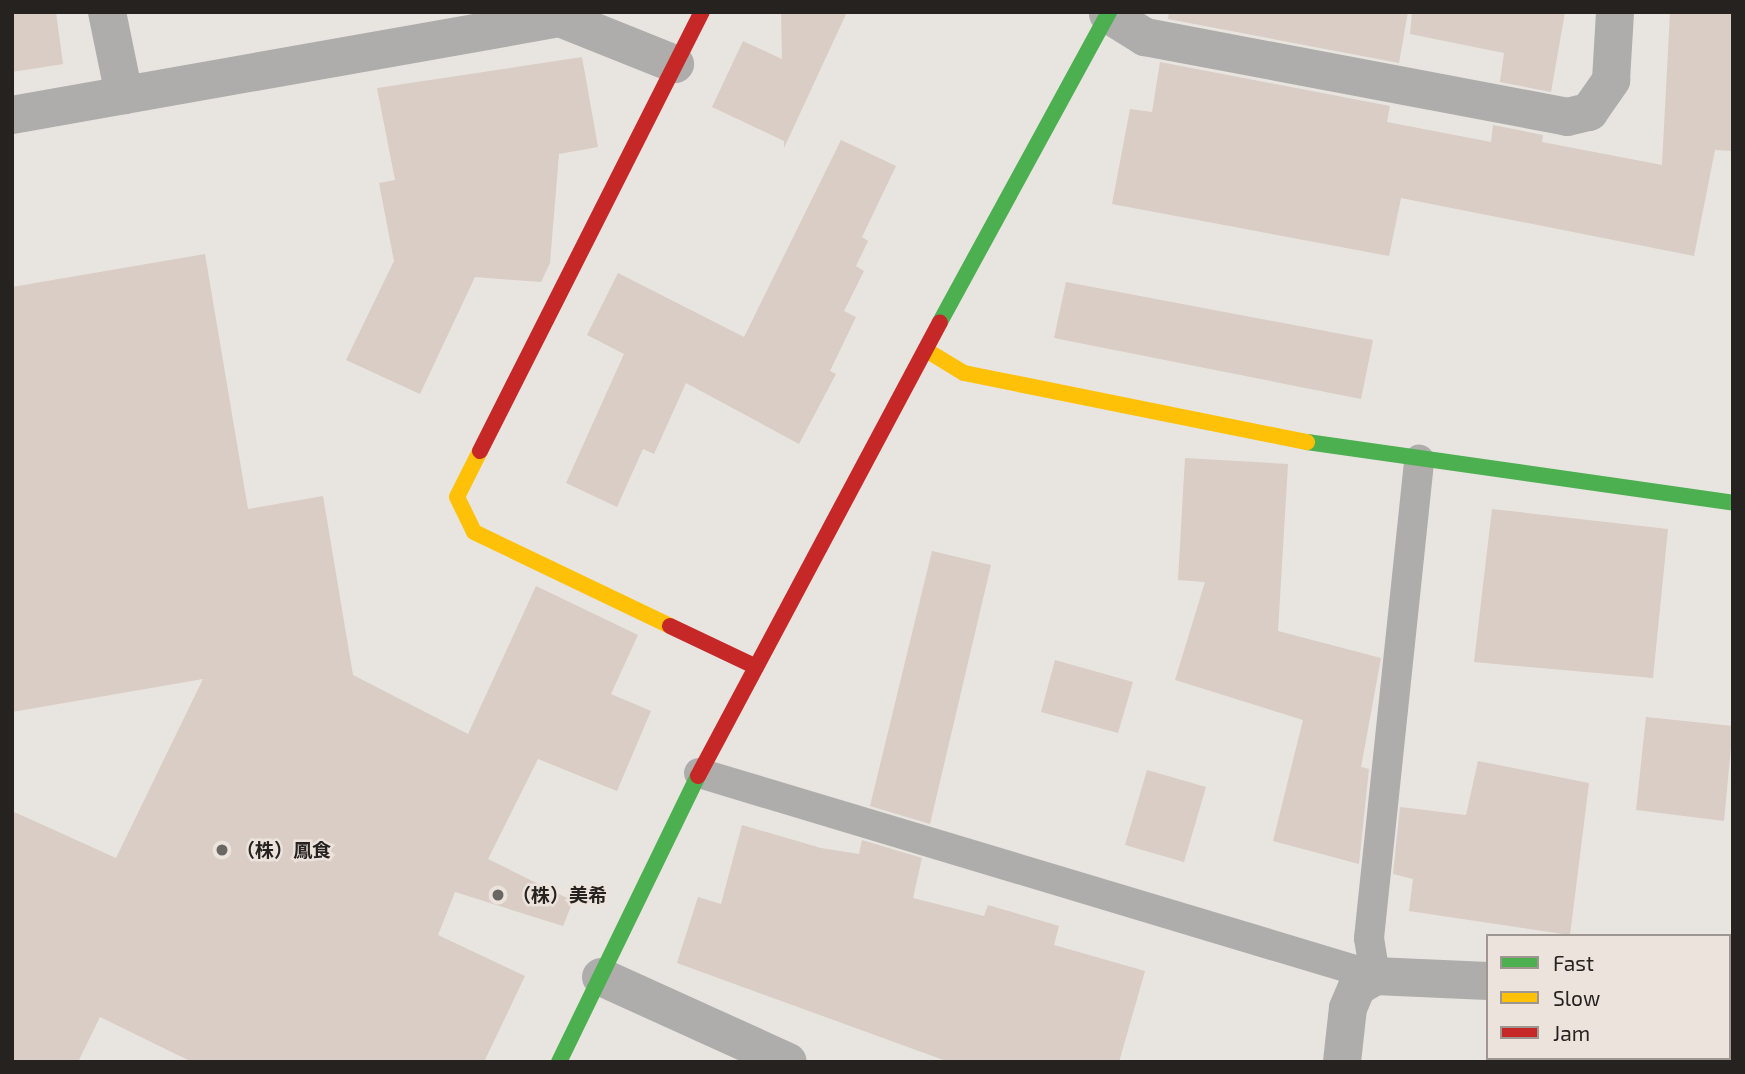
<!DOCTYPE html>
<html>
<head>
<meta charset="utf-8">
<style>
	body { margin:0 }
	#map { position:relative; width:1745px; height:1074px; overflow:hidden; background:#e8e4e0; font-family:"Exo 2","Noto Sans JP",sans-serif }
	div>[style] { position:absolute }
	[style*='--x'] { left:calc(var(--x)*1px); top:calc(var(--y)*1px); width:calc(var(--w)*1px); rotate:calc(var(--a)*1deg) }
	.building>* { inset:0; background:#d9cdc5 }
	.lane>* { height:30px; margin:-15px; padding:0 15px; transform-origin:15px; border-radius:15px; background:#aeadab }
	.street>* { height:38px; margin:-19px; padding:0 19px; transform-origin:19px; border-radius:19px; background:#aeadab }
	.fast>* { height:16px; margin:-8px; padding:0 8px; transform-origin:8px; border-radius:8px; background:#4caf50 }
	.slow>* { height:16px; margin:-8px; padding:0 8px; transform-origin:8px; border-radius:8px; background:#ffc107 }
	.jam>* { height:16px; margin:-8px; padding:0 8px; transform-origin:8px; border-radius:8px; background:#c62828 }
	.dots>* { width:19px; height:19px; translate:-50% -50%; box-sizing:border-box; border:4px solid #ece3dd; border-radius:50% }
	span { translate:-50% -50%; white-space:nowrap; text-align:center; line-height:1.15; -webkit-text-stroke:5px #ece3dd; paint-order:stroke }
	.poi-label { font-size:19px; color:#262220; font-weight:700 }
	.left { translate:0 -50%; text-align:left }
	.frame { position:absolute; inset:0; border:14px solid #262220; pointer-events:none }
	.legend { position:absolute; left:1486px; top:934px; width:245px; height:126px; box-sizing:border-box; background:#ece3dd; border:2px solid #9d9691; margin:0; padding:9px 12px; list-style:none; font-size:21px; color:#262220 }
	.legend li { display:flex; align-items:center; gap:14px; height:35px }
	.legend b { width:35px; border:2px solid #9d9691 }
</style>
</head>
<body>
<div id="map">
	<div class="building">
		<div style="clip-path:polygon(12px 12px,56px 12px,63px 64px,12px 72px)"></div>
		<div style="clip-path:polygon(781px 12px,847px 12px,784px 148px,784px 141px,712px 107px,743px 41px,782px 59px)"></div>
		<div style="clip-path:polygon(1169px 12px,1408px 12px,1399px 63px,1168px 19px)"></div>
		<div style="clip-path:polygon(1412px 12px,1565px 12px,1551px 92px,1500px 82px,1504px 53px,1410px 34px)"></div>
		<div style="clip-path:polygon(1670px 12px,1733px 12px,1733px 151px,1715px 150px,1694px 256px,1401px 198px,1389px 256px,1112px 204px,1130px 109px,1152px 112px,1160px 62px,1390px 106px,1387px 122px,1491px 142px,1493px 125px,1543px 135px,1542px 142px,1662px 165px)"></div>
		<div style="clip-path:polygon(582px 57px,598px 147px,559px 154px,550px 263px,541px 282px,475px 277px,420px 394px,346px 360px,394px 261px,379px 183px,395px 180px,377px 88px)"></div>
		<div style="clip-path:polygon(841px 140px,896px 166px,862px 237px,868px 241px,856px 266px,864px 271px,844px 311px,856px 317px,830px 371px,836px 374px,799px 444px,686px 383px,654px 454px,643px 449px,617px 507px,566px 483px,624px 354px,587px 335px,618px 273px,744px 337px)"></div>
		<div style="clip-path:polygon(205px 254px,248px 509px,323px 496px,353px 675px,468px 734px,536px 586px,638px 635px,611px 694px,651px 711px,617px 791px,538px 759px,488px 859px,573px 901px,563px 926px,455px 892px,438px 935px,525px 976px,484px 1062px,192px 1062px,100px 1017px,78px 1062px,12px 1062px,12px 811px,116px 858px,203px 679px,12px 712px,12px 287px)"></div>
		<div style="clip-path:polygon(1066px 282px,1373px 340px,1361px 399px,1054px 338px)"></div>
		<div style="clip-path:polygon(1185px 458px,1288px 464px,1278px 631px,1381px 658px,1361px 767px,1369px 769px,1359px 864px,1273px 841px,1303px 720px,1175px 680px,1205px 582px,1178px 580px)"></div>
		<div style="clip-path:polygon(1492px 509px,1668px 529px,1653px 678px,1474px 662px)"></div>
		<div style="clip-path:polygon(932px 551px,991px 565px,930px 824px,870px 806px)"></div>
		<div style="clip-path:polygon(1055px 660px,1133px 682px,1118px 733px,1041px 712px)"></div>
		<div style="clip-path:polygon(1646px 717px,1733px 726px,1724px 821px,1636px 810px)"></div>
		<div style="clip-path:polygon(1478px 761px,1589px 783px,1570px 935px,1409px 911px,1413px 879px,1393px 874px,1400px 807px,1466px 815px)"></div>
		<div style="clip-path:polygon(1147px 770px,1206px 787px,1184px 862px,1125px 845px)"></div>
		<div style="clip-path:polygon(742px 825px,821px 848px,859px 854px,862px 840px,922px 858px,913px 898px,984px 916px,988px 905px,1059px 926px,1054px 945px,1145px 971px,1119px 1062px,949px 1062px,677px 963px,698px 897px,721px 904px)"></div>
	</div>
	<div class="lane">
		<div style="--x:699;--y:773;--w:706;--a:16.71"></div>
		<div style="--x:1375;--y:976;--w:38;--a:-99"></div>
		<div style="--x:1369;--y:938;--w:481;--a:-84"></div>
	</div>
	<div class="street">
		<div style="--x:107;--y:12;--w:85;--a:78.4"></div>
		<div style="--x:1108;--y:14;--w:44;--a:31.9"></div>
		<div style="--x:1145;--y:37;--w:430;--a:10.7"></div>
		<div style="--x:1567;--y:117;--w:23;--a:-13"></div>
		<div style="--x:1589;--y:112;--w:39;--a:-55"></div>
		<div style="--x:1611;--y:80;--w:68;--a:-86.6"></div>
		<div style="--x:12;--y:115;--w:557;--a:-10.04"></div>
		<div style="--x:560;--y:18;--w:124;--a:21.8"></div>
		<div style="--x:601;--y:977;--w:205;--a:24.4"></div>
		<div style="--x:1729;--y:1004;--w:4;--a:14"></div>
		<div style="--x:1342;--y:1062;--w:54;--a:-83.7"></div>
		<div style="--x:1348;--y:1008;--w:23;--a:-67"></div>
		<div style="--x:1357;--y:987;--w:21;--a:-31"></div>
		<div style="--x:1375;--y:976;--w:113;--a:2.5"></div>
	</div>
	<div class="fast">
		<div style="--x:940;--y:322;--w:353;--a:-61.4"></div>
		<div style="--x:1307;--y:442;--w:430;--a:8.1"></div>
		<div style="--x:559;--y:1062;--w:318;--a:-64.1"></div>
	</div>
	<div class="slow">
		<div style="--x:926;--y:350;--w:44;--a:31.2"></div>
		<div style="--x:964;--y:373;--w:350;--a:11.4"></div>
		<div style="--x:480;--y:451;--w:51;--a:116.6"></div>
		<div style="--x:457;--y:497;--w:39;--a:64"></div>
		<div style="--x:474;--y:532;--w:217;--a:25.6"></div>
	</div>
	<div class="jam">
		<div style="--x:480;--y:451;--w:492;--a:-63.2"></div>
		<div style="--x:670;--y:626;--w:91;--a:25.4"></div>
		<div style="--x:698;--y:776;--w:514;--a:-61.94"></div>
	</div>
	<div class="dots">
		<div style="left:222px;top:850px;background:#6a6663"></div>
		<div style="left:498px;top:895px;background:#6a6663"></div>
	</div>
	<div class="poi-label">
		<span class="left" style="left:236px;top:850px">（株）鳳食</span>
		<span class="left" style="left:512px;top:895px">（株）美希</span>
	</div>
	<div class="frame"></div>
	<ul class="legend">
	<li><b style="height:9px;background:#4caf50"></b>Fast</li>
	<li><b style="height:9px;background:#ffc107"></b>Slow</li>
	<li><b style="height:9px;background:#c62828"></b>Jam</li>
	</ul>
</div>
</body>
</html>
